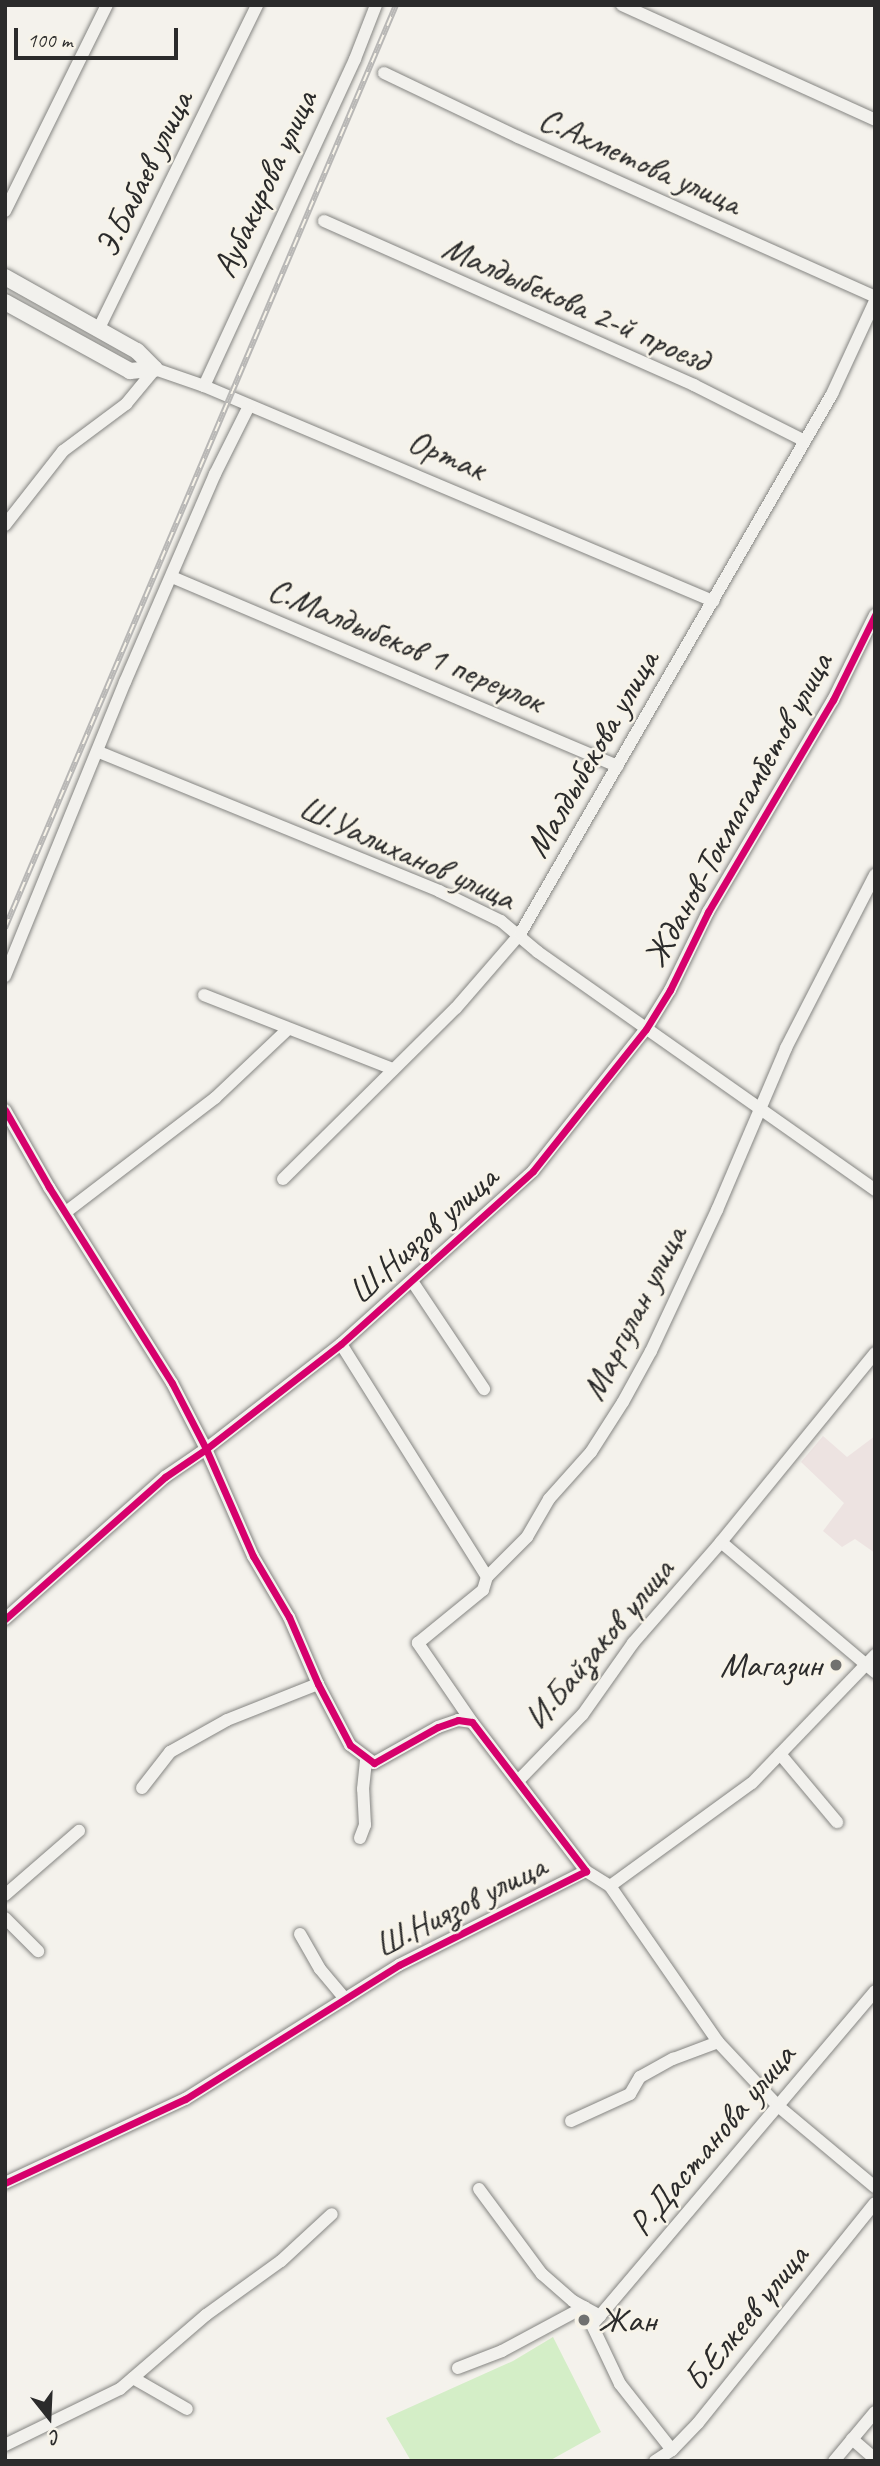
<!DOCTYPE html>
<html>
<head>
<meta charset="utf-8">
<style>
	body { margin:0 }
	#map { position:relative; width:880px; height:2466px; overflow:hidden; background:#f4f2ec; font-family:Caveat,sans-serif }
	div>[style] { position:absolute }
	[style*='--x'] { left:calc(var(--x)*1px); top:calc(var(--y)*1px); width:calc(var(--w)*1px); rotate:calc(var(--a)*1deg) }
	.built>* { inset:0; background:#ede3e1 }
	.green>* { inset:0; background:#d4eec7 }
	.roads { filter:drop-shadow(0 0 2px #858582) drop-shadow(0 0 2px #858582) }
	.minor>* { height:12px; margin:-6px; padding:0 6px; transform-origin:6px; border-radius:6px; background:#f2f1ed }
	.tertiary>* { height:16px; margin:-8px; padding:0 8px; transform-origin:8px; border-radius:8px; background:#f2f1ed }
	.rail>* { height:6px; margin-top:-3px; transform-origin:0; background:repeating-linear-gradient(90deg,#f7f3e8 0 10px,#b8b7b5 0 20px); box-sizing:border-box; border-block:2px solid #b8b7b5 }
	.cycleway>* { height:7px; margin:-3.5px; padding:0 3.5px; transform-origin:3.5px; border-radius:3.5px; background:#d6006c }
	.dots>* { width:19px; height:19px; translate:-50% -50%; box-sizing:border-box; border:4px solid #f7f3e8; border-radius:50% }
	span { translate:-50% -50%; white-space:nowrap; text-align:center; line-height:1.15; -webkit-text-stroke:5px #f7f3e8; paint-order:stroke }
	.street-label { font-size:35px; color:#2b2b2b }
	.poi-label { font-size:35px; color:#2b2b2b }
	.right { translate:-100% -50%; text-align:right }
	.left { translate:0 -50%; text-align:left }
	.frame { position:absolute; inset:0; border:7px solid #2b2b2b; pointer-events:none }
	.north { position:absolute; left:14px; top:2382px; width:70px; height:70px; -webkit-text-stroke:5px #f7f3e8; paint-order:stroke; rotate:162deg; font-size:19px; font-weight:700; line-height:28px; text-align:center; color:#2b2b2b }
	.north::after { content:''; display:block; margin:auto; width:24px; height:32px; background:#2b2b2b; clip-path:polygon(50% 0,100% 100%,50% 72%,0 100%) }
	.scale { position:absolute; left:14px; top:28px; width:164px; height:32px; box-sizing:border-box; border:4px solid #2b2b2b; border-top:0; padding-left:9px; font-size:21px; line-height:24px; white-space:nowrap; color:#2b2b2b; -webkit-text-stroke:5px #f7f3e8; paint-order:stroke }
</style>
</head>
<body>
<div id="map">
	<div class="built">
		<div style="clip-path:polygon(823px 1436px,847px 1457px,875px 1436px,875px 1553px,855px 1539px,842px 1547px,823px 1531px,844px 1503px,801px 1462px)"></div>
	</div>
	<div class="green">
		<div style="clip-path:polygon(553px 2337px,601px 2432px,549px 2461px,411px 2461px,386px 2418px,513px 2361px)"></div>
	</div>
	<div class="roads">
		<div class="minor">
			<div style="--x:622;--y:5;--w:278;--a:24.4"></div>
			<div style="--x:384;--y:73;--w:148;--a:25.5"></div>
			<div style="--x:518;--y:137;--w:391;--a:24.1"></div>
			<div style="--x:5;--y:211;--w:230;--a:-63.7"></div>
			<div style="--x:324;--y:221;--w:405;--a:23.9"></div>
			<div style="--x:694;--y:385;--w:124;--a:26.8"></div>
			<div style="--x:99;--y:328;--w:360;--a:-63.9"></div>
			<div style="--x:204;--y:386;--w:360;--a:-65.2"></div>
			<div style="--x:355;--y:59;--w:58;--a:-68.7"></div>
			<div style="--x:5;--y:525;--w:94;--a:-51.9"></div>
			<div style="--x:63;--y:451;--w:79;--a:-36.7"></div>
			<div style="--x:126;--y:404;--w:45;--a:-50.4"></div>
			<div style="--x:155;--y:369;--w:52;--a:19.1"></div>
			<div style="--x:204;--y:386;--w:553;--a:22.9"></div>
			<div style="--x:172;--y:577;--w:484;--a:23"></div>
			<div style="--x:99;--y:752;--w:367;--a:22.2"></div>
			<div style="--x:439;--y:891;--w:69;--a:25.8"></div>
			<div style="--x:501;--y:921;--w:48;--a:40"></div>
			<div style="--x:538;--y:952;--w:413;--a:35.2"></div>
			<div style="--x:5;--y:976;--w:318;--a:-67.8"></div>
			<div style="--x:125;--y:682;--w:227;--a:-66.6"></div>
			<div style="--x:215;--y:474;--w:76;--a:-63.4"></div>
			<div style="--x:204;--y:995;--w:203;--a:21.4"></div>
			<div style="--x:5;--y:1110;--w:89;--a:60.3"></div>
			<div style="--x:49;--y:1187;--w:231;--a:57.9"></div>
			<div style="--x:172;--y:1383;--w:74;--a:62.7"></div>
			<div style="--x:206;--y:1449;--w:171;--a:-37.9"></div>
			<div style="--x:341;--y:1344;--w:258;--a:-42"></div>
			<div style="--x:533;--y:1171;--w:181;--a:-51.5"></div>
			<div style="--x:646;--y:1029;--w:46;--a:-58.4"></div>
			<div style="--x:670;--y:990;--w:87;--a:-64"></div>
			<div style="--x:708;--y:912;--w:246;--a:-59.5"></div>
			<div style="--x:833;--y:700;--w:95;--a:-63.7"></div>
			<div style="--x:283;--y:1179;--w:243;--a:-44.7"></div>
			<div style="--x:456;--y:1008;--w:98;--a:-49.1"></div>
			<div style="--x:520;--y:934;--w:624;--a:-59.98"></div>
			<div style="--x:832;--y:394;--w:102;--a:-65.2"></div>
			<div style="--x:66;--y:1212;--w:188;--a:-37.4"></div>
			<div style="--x:215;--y:1098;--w:100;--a:-43.4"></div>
			<div style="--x:412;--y:1281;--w:130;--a:56.3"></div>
			<div style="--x:341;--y:1344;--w:275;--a:57.9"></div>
			<div style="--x:721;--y:1542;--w:202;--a:40.2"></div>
			<div style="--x:5;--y:1619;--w:214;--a:-41.6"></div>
			<div style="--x:165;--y:1477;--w:50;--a:-34.3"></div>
			<div style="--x:206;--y:1449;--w:117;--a:66.3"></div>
			<div style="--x:253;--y:1556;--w:71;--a:59.5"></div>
			<div style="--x:289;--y:1617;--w:73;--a:66.6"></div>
			<div style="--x:318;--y:1684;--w:69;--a:62.3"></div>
			<div style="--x:350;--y:1745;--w:30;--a:37"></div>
			<div style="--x:374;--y:1763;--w:73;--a:-29.4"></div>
			<div style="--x:438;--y:1727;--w:21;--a:-19"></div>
			<div style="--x:458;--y:1720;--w:14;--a:8"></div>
			<div style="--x:472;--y:1722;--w:188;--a:52.6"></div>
			<div style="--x:586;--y:1871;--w:209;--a:153.3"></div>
			<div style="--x:399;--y:1965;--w:252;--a:147.9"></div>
			<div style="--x:185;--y:2099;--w:199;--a:155"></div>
			<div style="--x:472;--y:1722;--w:96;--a:-124.4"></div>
			<div style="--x:418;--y:1643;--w:84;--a:-39.2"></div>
			<div style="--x:483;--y:1590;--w:14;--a:-73"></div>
			<div style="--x:487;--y:1577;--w:57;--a:-45"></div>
			<div style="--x:527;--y:1537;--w:44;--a:-59.9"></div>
			<div style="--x:549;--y:1499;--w:63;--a:-48.2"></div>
			<div style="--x:591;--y:1452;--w:59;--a:-57.4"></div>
			<div style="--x:623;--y:1402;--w:58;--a:-61.2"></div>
			<div style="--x:651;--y:1351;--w:156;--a:-64.9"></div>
			<div style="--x:717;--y:1210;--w:176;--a:-66.9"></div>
			<div style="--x:786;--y:1048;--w:195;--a:-62.8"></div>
			<div style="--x:780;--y:1754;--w:89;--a:50"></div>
			<div style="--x:518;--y:1781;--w:93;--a:-45.9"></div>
			<div style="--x:583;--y:1714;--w:87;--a:-54.8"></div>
			<div style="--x:633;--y:1643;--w:134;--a:-48.9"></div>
			<div style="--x:721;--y:1542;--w:244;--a:-50.8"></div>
			<div style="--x:142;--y:1788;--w:46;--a:-52.1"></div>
			<div style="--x:170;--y:1752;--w:65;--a:-29.3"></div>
			<div style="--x:227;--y:1720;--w:98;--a:-21.6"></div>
			<div style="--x:360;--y:1838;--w:14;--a:-69"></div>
			<div style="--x:365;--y:1825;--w:36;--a:-93"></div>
			<div style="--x:363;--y:1789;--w:29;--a:-84"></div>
			<div style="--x:586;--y:1871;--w:28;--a:32"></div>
			<div style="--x:610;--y:1886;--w:190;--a:55.3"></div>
			<div style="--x:718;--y:2042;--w:88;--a:46.8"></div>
			<div style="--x:778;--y:2106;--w:126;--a:39.9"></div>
			<div style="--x:610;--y:1886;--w:175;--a:-36"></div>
			<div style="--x:752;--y:1783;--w:178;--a:-46.1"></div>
			<div style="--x:5;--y:1895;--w:98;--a:-40.9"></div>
			<div style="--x:5;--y:1918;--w:47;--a:45"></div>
			<div style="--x:300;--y:1934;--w:40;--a:60.3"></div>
			<div style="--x:320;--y:1969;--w:39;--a:50"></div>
			<div style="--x:571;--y:2121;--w:65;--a:-24.6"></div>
			<div style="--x:630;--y:2094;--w:20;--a:-60"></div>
			<div style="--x:640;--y:2077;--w:38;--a:-29"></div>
			<div style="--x:673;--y:2059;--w:48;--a:-20.7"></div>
			<div style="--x:479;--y:2189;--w:106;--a:53.5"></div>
			<div style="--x:542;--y:2274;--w:41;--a:41.1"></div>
			<div style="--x:573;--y:2301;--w:31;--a:29"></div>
			<div style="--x:458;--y:2368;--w:47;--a:-21.1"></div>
			<div style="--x:502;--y:2351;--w:93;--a:-28.2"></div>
			<div style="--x:133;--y:2378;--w:62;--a:29.9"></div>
			<div style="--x:852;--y:2439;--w:30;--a:41"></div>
			<div style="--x:5;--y:2445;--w:128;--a:-26"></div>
			<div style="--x:120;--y:2389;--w:113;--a:-40.7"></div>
			<div style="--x:206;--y:2315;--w:92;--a:-35.8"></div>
			<div style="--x:281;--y:2261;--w:69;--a:-42.7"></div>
			<div style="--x:672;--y:2450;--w:84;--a:-128.2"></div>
			<div style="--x:620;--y:2384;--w:65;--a:-115.4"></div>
			<div style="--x:592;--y:2325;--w:438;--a:-49.7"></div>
			<div style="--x:655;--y:2461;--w:20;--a:-33"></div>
			<div style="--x:672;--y:2450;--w:37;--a:-46"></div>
			<div style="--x:698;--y:2423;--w:282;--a:-51.2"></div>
			<div style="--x:834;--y:2461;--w:64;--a:-50.1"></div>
		</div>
		<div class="tertiary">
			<div style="--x:5;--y:277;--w:151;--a:29.3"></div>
			<div style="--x:137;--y:351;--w:25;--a:45"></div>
			<div style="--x:5;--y:302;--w:143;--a:28.9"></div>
			<div style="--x:130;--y:371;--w:25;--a:-5"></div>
		</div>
	</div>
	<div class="rail">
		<div style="--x:5;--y:928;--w:1002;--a:-67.04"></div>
	</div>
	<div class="cycleway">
		<div style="--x:5;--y:1110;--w:89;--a:60.3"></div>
		<div style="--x:49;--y:1187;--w:231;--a:57.9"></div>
		<div style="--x:172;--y:1383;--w:74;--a:62.7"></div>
		<div style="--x:206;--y:1449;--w:171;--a:-37.9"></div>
		<div style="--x:341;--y:1344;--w:258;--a:-42"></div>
		<div style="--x:533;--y:1171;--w:181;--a:-51.5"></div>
		<div style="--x:646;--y:1029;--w:46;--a:-58.4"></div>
		<div style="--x:670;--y:990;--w:87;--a:-64"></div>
		<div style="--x:708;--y:912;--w:246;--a:-59.5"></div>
		<div style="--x:833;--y:700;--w:95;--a:-63.7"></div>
		<div style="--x:5;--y:1619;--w:214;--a:-41.6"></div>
		<div style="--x:165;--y:1477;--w:50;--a:-34.3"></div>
		<div style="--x:206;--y:1449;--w:117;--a:66.3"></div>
		<div style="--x:253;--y:1556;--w:71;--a:59.5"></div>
		<div style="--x:289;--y:1617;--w:73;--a:66.6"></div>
		<div style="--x:318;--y:1684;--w:69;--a:62.3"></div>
		<div style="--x:350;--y:1745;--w:30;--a:37"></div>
		<div style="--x:374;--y:1763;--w:73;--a:-29.4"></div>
		<div style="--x:438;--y:1727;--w:21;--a:-19"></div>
		<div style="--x:458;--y:1720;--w:14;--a:8"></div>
		<div style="--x:472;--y:1722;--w:188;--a:52.6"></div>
		<div style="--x:586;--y:1871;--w:209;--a:153.3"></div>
		<div style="--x:399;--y:1965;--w:252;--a:147.9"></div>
		<div style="--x:185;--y:2099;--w:199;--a:155"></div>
	</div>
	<div class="dots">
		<div style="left:836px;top:1665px;background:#71716f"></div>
		<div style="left:584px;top:2320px;background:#71716f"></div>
	</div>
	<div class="street-label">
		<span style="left:640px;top:161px;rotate:24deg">С.Ахметова улица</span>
		<span style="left:144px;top:174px;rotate:-64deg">Э.Бабаев улица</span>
		<span style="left:265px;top:184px;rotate:-65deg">Аубакирова улица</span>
		<span style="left:576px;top:304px;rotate:24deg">Малдыбекова 2-й проезд</span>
		<span style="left:447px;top:455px;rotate:23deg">Ортак</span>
		<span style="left:406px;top:645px;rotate:23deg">С.Малдыбеков 1 переулок</span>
		<span style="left:592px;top:754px;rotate:-60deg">Малдыбекова улица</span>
		<span style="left:738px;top:810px;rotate:-61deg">Жданов-Токмагамбетов улица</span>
		<span style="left:407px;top:853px;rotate:24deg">Ш.Уалиханов улица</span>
		<span style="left:423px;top:1235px;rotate:-42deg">Ш.Ниязов улица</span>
		<span style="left:634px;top:1313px;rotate:-63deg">Маргулан улица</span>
		<span style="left:599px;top:1644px;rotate:-50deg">И.Байзаков улица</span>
		<span style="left:460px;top:1906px;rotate:-27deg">Ш.Ниязов улица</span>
		<span style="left:712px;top:2140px;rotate:-50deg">Р.Дастанова улица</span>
		<span style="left:746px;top:2318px;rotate:-51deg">Б.Елкеев улица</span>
	</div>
	<div class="poi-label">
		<span class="right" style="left:822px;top:1665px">Магазин</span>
		<span class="left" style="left:598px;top:2320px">Жан</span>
	</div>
	<div class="frame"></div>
	<div class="north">С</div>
	<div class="scale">100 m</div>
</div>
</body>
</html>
